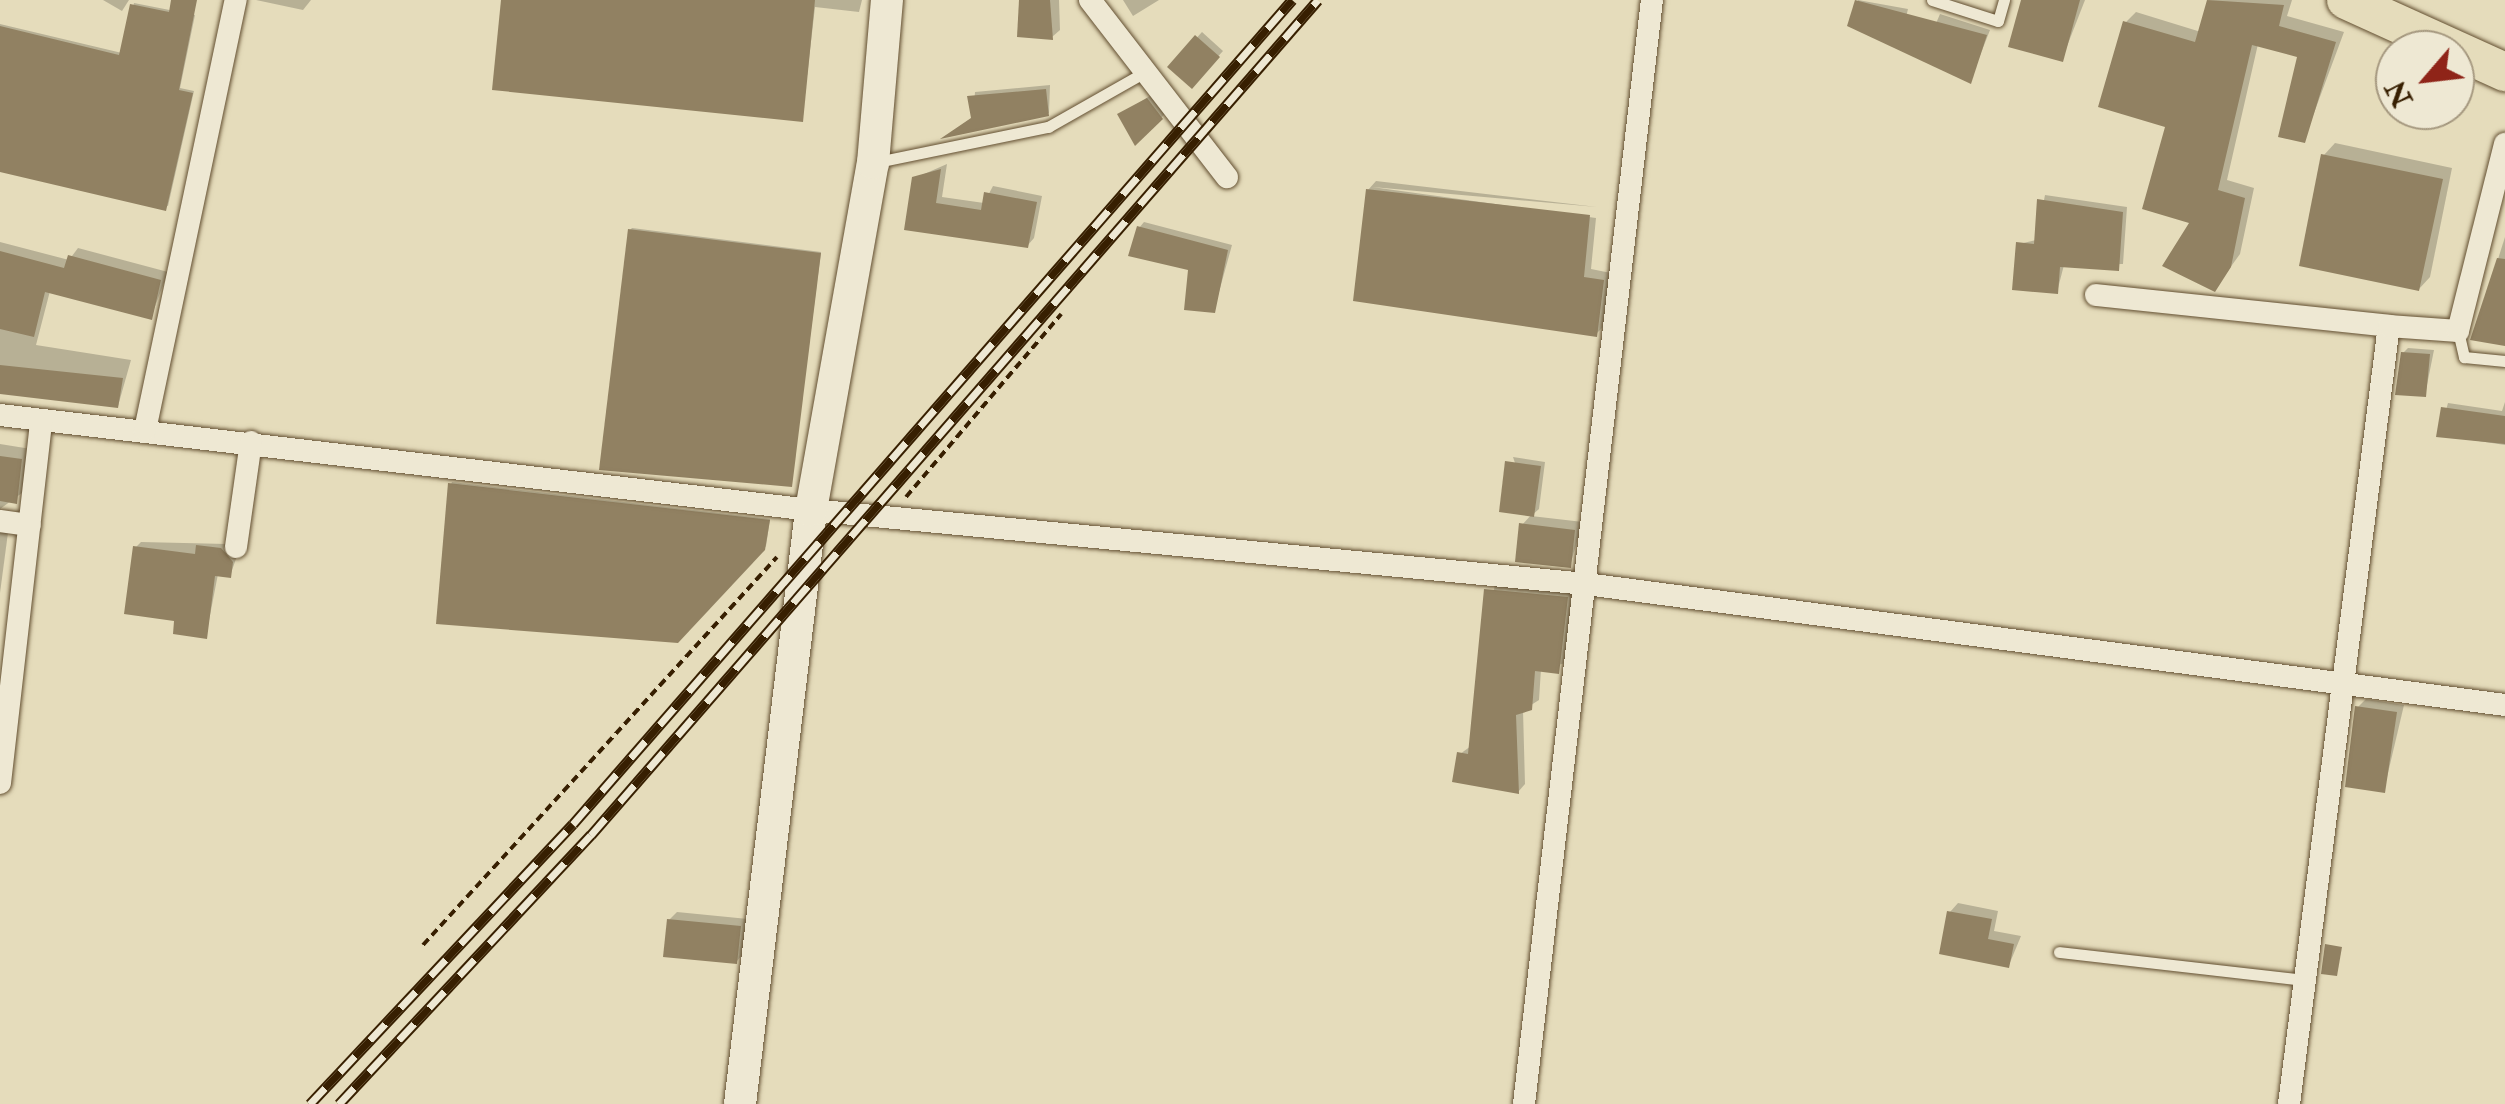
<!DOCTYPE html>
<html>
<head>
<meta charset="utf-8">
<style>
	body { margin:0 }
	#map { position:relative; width:2505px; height:1104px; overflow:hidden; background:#e5dcbb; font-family:"IM FELL Double Pica",serif }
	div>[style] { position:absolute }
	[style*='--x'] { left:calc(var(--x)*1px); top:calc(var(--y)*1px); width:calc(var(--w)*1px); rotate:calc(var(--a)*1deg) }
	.shadow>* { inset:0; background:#0003 }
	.building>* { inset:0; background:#918162 }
	.path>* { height:4px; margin-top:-2px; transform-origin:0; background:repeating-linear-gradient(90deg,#371f01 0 8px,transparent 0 13px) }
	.roads { filter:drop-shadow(0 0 2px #624e30) drop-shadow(0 0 2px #624e30) }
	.lane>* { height:11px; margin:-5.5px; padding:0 5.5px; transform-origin:5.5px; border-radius:5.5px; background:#eee8d3 }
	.street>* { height:22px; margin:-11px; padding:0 11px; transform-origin:11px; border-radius:11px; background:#eee8d3 }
	.secondary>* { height:32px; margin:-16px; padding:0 16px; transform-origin:16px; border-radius:16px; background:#eee8d3 }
	.primary>* { height:38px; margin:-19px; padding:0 19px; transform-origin:19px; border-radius:19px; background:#e5dcbb }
	.rail>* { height:11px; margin-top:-5.5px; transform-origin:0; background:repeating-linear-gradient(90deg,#eee8d3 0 22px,#371f01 0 44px); box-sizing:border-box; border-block:2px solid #371f01 }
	span { translate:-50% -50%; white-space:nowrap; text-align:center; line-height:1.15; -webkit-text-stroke:8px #eee8d3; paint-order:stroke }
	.north { position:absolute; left:2375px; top:30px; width:100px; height:100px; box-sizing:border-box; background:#eee8d3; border:2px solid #a5987f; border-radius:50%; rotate:242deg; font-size:28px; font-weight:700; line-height:40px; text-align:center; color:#371f01 }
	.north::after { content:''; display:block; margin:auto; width:35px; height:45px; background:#8f2418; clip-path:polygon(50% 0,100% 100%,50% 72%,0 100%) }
</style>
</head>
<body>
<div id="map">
	<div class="shadow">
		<div style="clip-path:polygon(103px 0,129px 0,122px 11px)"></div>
		<div style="clip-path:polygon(256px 0,311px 0,303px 10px)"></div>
		<div style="clip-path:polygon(504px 0,862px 0,859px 12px,815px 7px,802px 120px)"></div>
		<div style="clip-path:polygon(1020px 0,1059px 0,1060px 30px,1052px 37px)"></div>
		<div style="clip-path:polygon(1123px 0,1159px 0,1133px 16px)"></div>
		<div style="clip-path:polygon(1858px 0,1908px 9px,1902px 34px,1850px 24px)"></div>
		<div style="clip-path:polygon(2024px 0,2085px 0,2062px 59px)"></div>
		<div style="clip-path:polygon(2209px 0,2292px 0,2287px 16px,2344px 32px,2304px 140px,2300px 56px,2258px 44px,2227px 180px,2254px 188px,2240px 254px,2214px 290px,2165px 265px,2193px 222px,2168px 125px,2126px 22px,2136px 12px,2201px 32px)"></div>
		<div style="clip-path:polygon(134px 3px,195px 15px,180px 88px,194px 91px,168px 206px,0 169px,0 24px,122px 53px)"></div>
		<div style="clip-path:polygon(1940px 14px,1990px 30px,1970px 81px,1921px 59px)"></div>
		<div style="clip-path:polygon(1202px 32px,1223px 51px,1192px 85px,1171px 66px)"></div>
		<div style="clip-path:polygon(1050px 85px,1049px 113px,948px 135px,973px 117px,975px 92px)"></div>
		<div style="clip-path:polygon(1153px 94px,1167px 112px,1136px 142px,1121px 114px)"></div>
		<div style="clip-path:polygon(2335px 143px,2452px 168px,2430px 277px,2419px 289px,2324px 155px)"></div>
		<div style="clip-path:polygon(947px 164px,942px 197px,984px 203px,993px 186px,1042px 196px,1034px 238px,1028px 245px,907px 228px,915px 178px)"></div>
		<div style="clip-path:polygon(1376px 181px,1597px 207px,1372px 187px,1596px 218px,1591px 269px,1611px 273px,1604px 326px,1596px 334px,1368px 190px)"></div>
		<div style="clip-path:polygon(2045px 195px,2127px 207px,2123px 264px,2064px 265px,2057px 292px,2019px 244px,2036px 240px)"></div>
		<div style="clip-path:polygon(1144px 222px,1232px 245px,1214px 310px,1191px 268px,1139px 228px)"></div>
		<div style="clip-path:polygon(632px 228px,821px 252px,791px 485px,630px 230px)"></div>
		<div style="clip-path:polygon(2505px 237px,2505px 344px,2473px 338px)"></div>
		<div style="clip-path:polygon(0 242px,69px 260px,78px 248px,168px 272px,151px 317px,50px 291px,36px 345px,131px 360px,118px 406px,0 391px)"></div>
		<div style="clip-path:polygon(2408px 348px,2434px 350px,2425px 395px,2403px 353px)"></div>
		<div style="clip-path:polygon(2505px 402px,2505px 445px,2439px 435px,2448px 403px,2502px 411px)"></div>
		<div style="clip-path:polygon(0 444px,31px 449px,26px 490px,0 509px)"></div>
		<div style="clip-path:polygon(1513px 457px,1545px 462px,1539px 509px,1531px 516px,1583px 522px,1570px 565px,1522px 525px,1532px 514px)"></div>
		<div style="clip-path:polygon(451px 484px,452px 482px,770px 519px,766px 546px,678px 640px)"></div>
		<div style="clip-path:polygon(0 513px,9px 525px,0 593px)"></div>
		<div style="clip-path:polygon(141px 542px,227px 544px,237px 556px,230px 576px,218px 574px,206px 636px,177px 619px,136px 547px)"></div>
		<div style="clip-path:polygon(1495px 583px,1574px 590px,1566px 663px,1541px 669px,1539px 700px,1523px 710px,1525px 784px,1518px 792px,1460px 754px,1471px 746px)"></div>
		<div style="clip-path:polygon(2366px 699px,2404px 705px,2384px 790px,2358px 707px)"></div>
		<div style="clip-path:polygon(1958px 903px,1998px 911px,1994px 931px,2021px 936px,2009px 965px,1950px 912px)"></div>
		<div style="clip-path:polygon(677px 912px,748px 919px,744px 953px,736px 962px,669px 920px)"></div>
	</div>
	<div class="building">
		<div style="clip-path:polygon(171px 0,197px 0,179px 90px,193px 93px,166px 211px,0 172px,0 26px,119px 55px,130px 4px,169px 12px)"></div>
		<div style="clip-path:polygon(501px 0,815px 0,803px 122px,492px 90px)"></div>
		<div style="clip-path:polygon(1019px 0,1050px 0,1053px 40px,1017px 37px)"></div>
		<div style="clip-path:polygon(1855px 0,1987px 35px,1971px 84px,1847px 26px)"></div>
		<div style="clip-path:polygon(2021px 0,2080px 0,2063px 62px,2008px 47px)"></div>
		<div style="clip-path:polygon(2207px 0,2284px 5px,2279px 26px,2336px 42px,2305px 143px,2278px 137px,2297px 57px,2252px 45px,2218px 190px,2245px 198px,2231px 267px,2215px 292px,2162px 266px,2189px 223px,2142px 209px,2165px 127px,2098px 107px,2123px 21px,2195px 42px)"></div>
		<div style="clip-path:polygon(1195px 35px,1220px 57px,1192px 89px,1167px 67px)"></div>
		<div style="clip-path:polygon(1046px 89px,1049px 116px,940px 139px,971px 118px,967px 96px)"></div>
		<div style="clip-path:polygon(1147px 98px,1163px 119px,1135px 146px,1117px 114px)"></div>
		<div style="clip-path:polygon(2321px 154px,2443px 179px,2419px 291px,2299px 266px)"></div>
		<div style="clip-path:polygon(941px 169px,936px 203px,981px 210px,984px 192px,1037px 202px,1028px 248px,904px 230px,912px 177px)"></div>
		<div style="clip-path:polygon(1366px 189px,1590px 215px,1584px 277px,1604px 280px,1597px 337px,1353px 301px)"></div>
		<div style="clip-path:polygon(2037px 199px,2123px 212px,2119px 271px,2060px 267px,2058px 294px,2012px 290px,2016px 242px,2034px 244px)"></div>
		<div style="clip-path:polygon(1137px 226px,1228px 250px,1215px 313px,1184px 310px,1188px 270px,1128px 256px)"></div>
		<div style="clip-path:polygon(628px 229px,821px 253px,792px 487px,599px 470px)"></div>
		<div style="clip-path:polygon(0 251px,64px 268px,68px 255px,161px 280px,152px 320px,45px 292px,34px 337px,0 329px)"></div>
		<div style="clip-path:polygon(2497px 258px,2505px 259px,2505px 346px,2470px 340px)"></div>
		<div style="clip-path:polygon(2401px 352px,2430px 354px,2426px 397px,2395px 395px)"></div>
		<div style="clip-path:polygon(0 365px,123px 378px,118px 408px,0 394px)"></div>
		<div style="clip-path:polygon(2441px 407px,2505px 416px,2505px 444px,2436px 437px)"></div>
		<div style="clip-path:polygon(0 456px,22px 459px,17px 504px,0 501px)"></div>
		<div style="clip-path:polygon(1505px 461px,1541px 466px,1534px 517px,1499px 512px)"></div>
		<div style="clip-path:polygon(448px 483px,770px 520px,765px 550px,678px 643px,436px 624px)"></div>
		<div style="clip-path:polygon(1519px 523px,1575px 530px,1571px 568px,1515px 562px)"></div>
		<div style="clip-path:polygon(196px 545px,221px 548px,233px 562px,231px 578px,215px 576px,207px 639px,173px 634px,174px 621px,124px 614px,133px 546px,195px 554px)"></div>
		<div style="clip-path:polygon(1484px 589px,1568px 597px,1559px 674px,1535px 671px,1532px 710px,1516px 715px,1519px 794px,1452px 782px,1457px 752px,1468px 754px)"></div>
		<div style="clip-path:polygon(2355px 706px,2397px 712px,2385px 793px,2345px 787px)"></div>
		<div style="clip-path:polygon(1947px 911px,1992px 919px,1988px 939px,2014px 944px,2009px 968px,1939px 954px)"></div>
		<div style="clip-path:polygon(667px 919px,741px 926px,737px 964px,663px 957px)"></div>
		<div style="clip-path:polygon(2325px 944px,2342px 947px,2337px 976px,2321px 974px)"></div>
	</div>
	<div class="path">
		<div style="--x:906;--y:497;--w:240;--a:-49.7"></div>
		<div style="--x:423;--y:945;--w:525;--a:-47.62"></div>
	</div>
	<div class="roads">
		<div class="lane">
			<div style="--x:1932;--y:0;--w:69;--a:17.7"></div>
			<div style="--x:1998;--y:21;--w:22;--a:-74"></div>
			<div style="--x:877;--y:162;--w:175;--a:-11.6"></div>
			<div style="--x:1048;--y:127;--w:109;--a:-29.6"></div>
			<div style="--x:2458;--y:331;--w:27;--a:77"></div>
			<div style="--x:2464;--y:357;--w:41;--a:5.6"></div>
			<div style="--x:2059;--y:952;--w:246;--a:6.5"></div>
		</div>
		<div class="street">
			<div style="--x:1090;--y:0;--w:224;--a:52.3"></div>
			<div style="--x:2096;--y:295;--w:295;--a:6"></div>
			<div style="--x:0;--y:415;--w:817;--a:6.68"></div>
			<div style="--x:811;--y:510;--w:779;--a:5.45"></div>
			<div style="--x:1586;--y:584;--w:927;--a:7.5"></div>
			<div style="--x:145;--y:430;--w:440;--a:-78.1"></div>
			<div style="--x:0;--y:521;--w:30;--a:8"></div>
			<div style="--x:236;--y:547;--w:106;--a:-81.9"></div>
			<div style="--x:0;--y:783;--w:364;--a:-83.5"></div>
			<div style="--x:1524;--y:1104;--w:1111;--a:-83.39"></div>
			<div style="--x:2289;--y:1104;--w:784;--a:-82.68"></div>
			<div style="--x:2389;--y:326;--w:69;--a:4.1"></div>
			<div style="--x:2458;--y:331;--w:193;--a:-75.9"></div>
		</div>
		<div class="secondary">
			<div style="--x:740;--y:1104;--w:598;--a:-83.18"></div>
			<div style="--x:811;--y:510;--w:352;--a:-79.9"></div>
			<div style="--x:873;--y:163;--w:164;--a:-85.1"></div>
		</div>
		<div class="primary">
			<div style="--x:2346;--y:0;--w:175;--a:24.4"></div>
		</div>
	</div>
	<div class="rail">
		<div style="--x:310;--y:1104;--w:384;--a:-46.8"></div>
		<div style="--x:573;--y:824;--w:1094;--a:-48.89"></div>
		<div style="--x:339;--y:1104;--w:369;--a:-46.9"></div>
		<div style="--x:591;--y:835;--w:1107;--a:-48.96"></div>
	</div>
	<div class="north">N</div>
</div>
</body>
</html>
